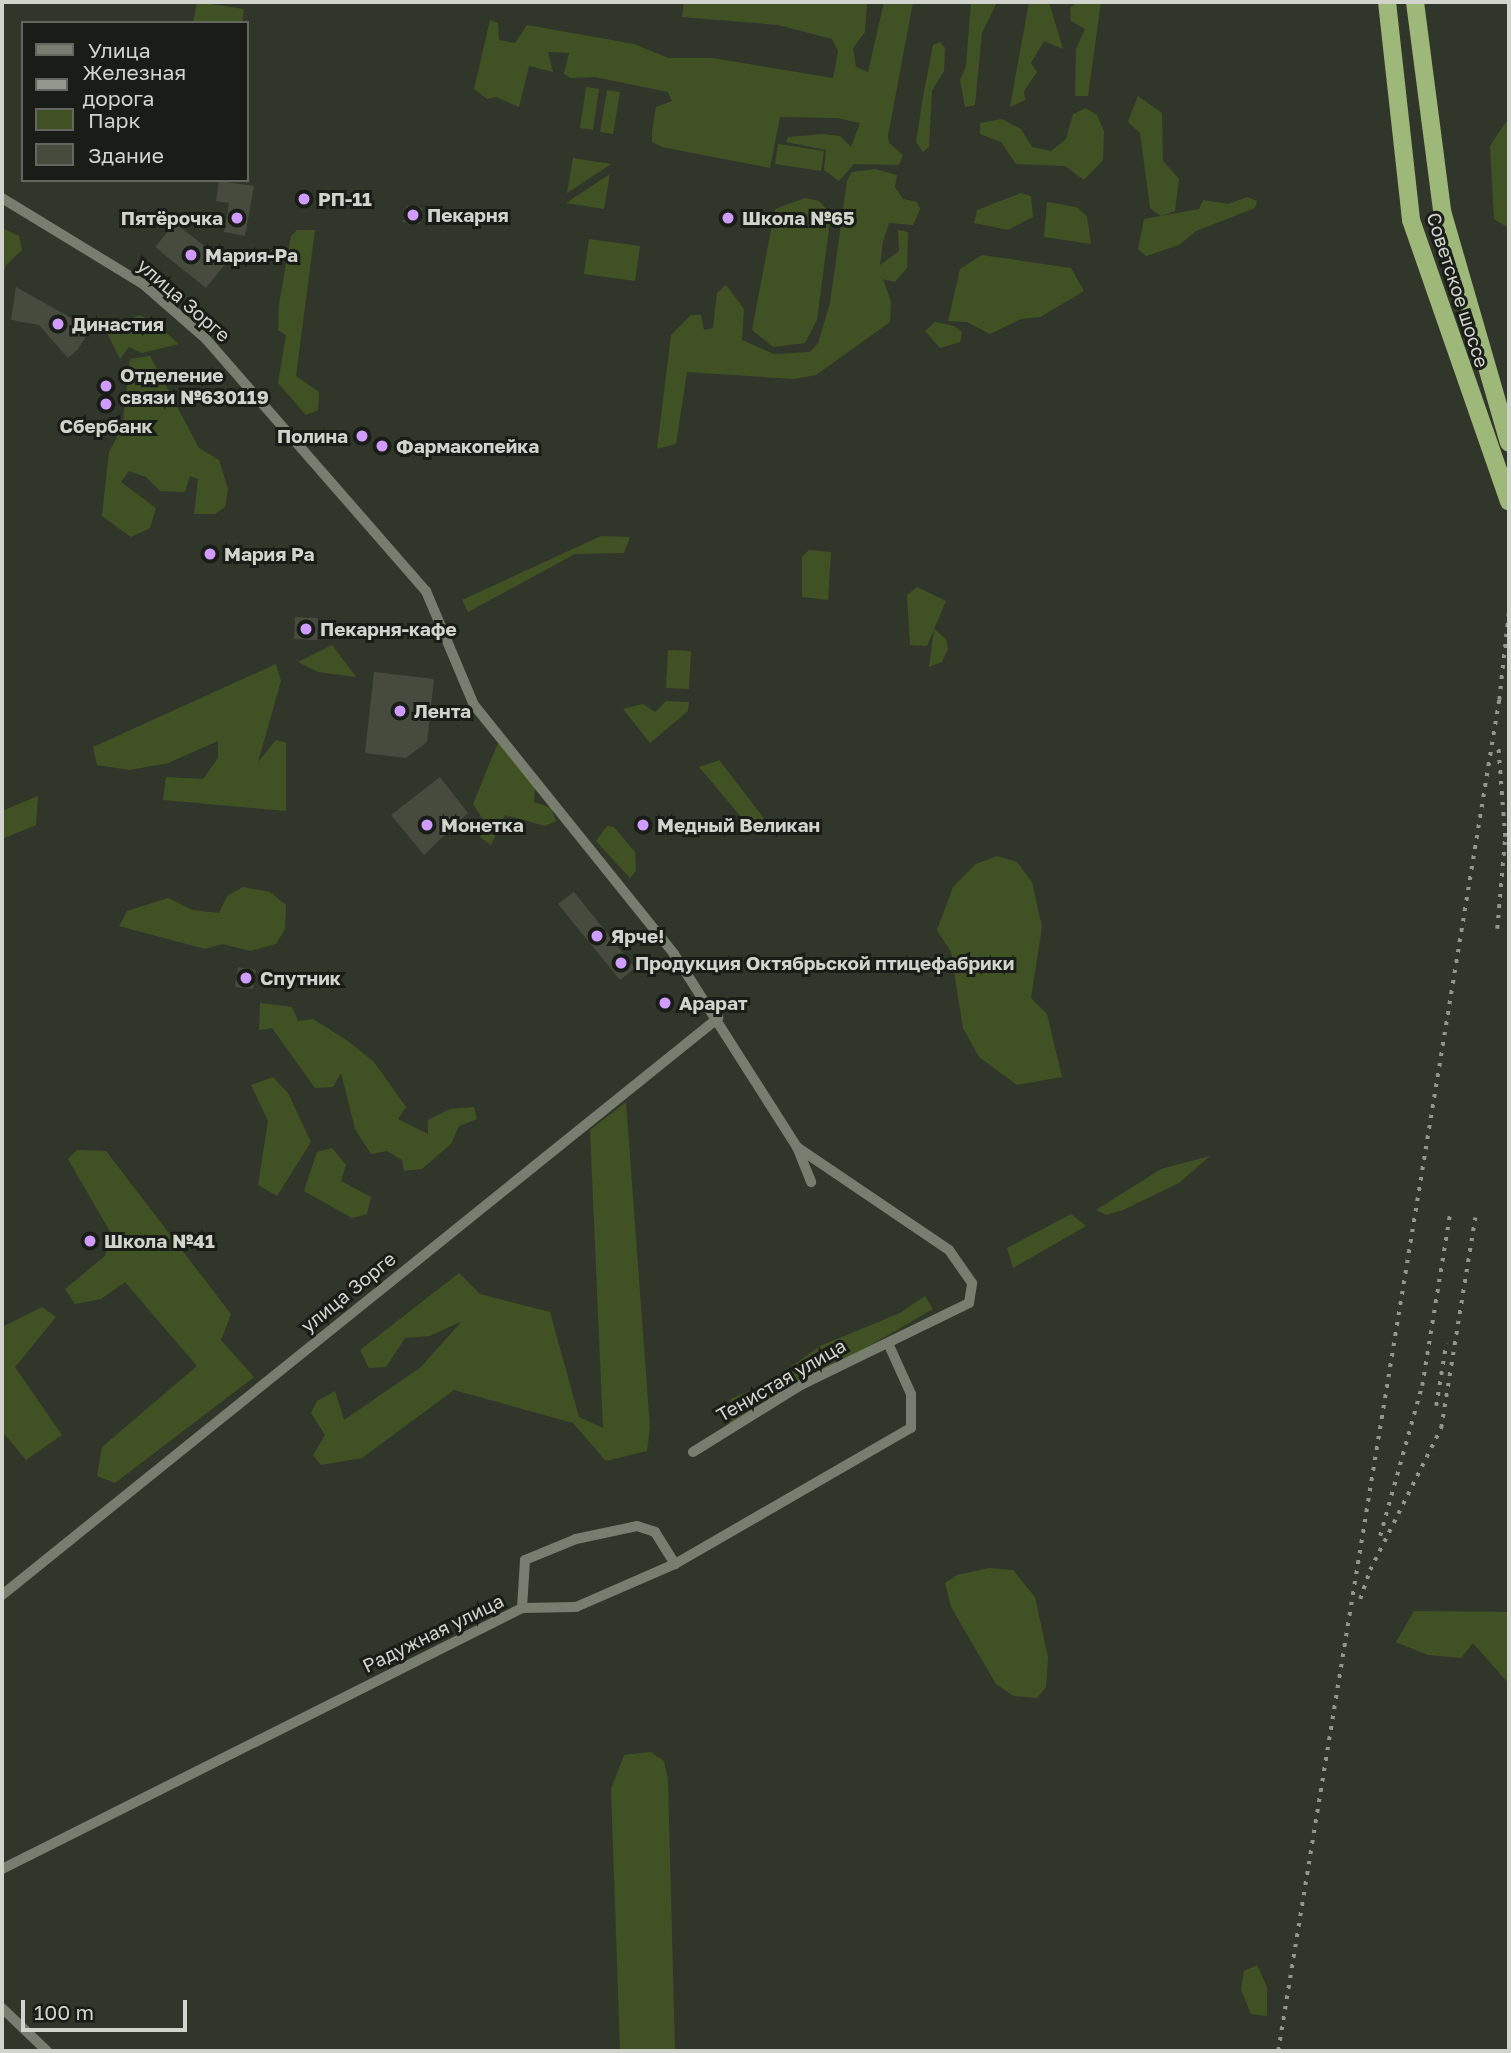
<!DOCTYPE html>
<html>
<head>
<meta charset="utf-8">
<style>
	body { margin:0 }
	#map { position:relative; width:1511px; height:2053px; overflow:hidden; background:#31362a; font-family:"Golos Text",sans-serif }
	div>[style] { position:absolute }
	[style*='--x'] { left:calc(var(--x)*1px); top:calc(var(--y)*1px); width:calc(var(--w)*1px); rotate:calc(var(--a)*1deg) }
	.green>* { inset:0; background:#405224 }
	.building>* { inset:0; background:#464b3e }
	.minor>* { height:10px; margin:-5px; padding:0 5px; transform-origin:5px; border-radius:5px; background:#777e6f }
	.trunk>* { height:18px; margin:-9px; padding:0 9px; transform-origin:9px; border-radius:9px; background:#9eb87a }
	.rail>* { height:3.5px; margin-top:-1.75px; transform-origin:0; background:repeating-linear-gradient(90deg,#92968c 0 3.5px,transparent 0 10.5px) }
	.dots>* { width:19px; height:19px; translate:-50% -50%; box-sizing:border-box; border:4px solid #1a1d17; border-radius:50% }
	span { translate:-50% -50%; white-space:nowrap; text-align:center; line-height:1.15; -webkit-text-stroke:6px #1a1d17; paint-order:stroke }
	.poi-label { font-size:19px; color:#d1d4cc; font-weight:700 }
	.left { translate:0 -50%; text-align:left }
	.right { translate:-100% -50%; text-align:right }
	.street-label { font-size:19px; color:#d1d4cc }
	.frame { position:absolute; inset:0; border:4px solid #d1d4cc; pointer-events:none }
	.legend { position:absolute; left:21px; top:21px; width:228px; height:161px; box-sizing:border-box; background:#1a1d17; border:2px solid #63665f; margin:0; padding:9px 12px; list-style:none; font-size:21px; color:#d1d4cc }
	.legend li { display:flex; align-items:center; gap:14px; height:35px }
	.legend b { width:35px; border:2px solid #63665f }
	.scale { position:absolute; left:21px; top:2000px; width:166px; height:32px; box-sizing:border-box; border:4px solid #d1d4cc; border-top:0; padding-left:9px; font-size:21px; line-height:24px; white-space:nowrap; color:#d1d4cc; -webkit-text-stroke:5px #1a1d17; paint-order:stroke }
</style>
</head>
<body>
<div id="map">
	<div class="green">
		<div style="clip-path:polygon(197px 2px,244px 9px,242px 23px,193px 23px)"></div>
		<div style="clip-path:polygon(684px 2px,867px 2px,865px 32px,853px 48px,856px 67px,868px 72px,884px 2px,913px 2px,888px 136px,889px 143px,903px 155px,899px 165px,854px 164px,839px 181px,824px 170px,826px 150px,786px 142px,788px 137px,823px 134px,840px 136px,851px 147px,860px 123px,837px 118px,780px 117px,770px 168px,662px 147px,652px 142px,652px 131px,656px 107px,672px 101px,668px 92px,595px 77px,570px 78px,564px 74px,569px 53px,548px 52px,553px 72px,529px 66px,519px 107px,496px 97px,487px 99px,474px 89px,490px 20px,498px 23px,499px 40px,515px 43px,527px 25px,634px 44px,668px 58px,712px 58px,833px 78px,838px 51px,832px 39px,778px 25px,682px 17px)"></div>
		<div style="clip-path:polygon(971px 2px,997px 2px,982px 33px,975px 105px,965px 107px,960px 80px,966px 66px)"></div>
		<div style="clip-path:polygon(1029px 2px,1049px 2px,1063px 49px,1044px 41px,1031px 63px,1037px 72px,1024px 91px,1025px 100px,1010px 107px)"></div>
		<div style="clip-path:polygon(1078px 2px,1101px 2px,1088px 96px,1075px 96px,1076px 49px,1085px 29px,1071px 21px,1070px 8px)"></div>
		<div style="clip-path:polygon(940px 42px,945px 48px,944px 71px,932px 91px,929px 147px,923px 152px,916px 142px,923px 97px,933px 45px)"></div>
		<div style="clip-path:polygon(586px 87px,599px 89px,593px 130px,580px 128px)"></div>
		<div style="clip-path:polygon(607px 90px,620px 92px,613px 134px,600px 132px)"></div>
		<div style="clip-path:polygon(1138px 96px,1162px 113px,1163px 161px,1179px 179px,1175px 211px,1161px 216px,1150px 208px,1140px 133px,1128px 122px)"></div>
		<div style="clip-path:polygon(1086px 108px,1097px 115px,1104px 131px,1103px 160px,1084px 180px,1065px 166px,1016px 164px,1001px 142px,980px 134px,980px 123px,1002px 119px,1021px 129px,1032px 147px,1051px 151px,1066px 139px,1073px 114px)"></div>
		<div style="clip-path:polygon(1506px 122px,1509px 123px,1509px 228px,1494px 219px,1490px 146px)"></div>
		<div style="clip-path:polygon(778px 144px,824px 151px,821px 171px,775px 164px)"></div>
		<div style="clip-path:polygon(573px 158px,611px 164px,567px 193px)"></div>
		<div style="clip-path:polygon(875px 169px,897px 175px,895px 187px,903px 199px,917px 202px,920px 209px,913px 225px,889px 223px,883px 241px,880px 265px,899px 251px,898px 230px,908px 232px,907px 268px,895px 282px,883px 279px,891px 302px,890px 322px,816px 375px,794px 379px,687px 372px,676px 444px,657px 449px,671px 335px,691px 315px,701px 315px,704px 330px,713px 328px,717px 293px,726px 285px,744px 309px,742px 340px,774px 354px,810px 352px,818px 343px,830px 303px,847px 181px,852px 172px)"></div>
		<div style="clip-path:polygon(610px 174px,604px 209px,566px 203px)"></div>
		<div style="clip-path:polygon(1021px 193px,1031px 196px,1033px 217px,1008px 230px,974px 223px,977px 210px)"></div>
		<div style="clip-path:polygon(1247px 197px,1257px 201px,1255px 208px,1196px 231px,1179px 245px,1146px 256px,1138px 249px,1144px 219px,1199px 209px,1203px 200px,1228px 204px)"></div>
		<div style="clip-path:polygon(805px 198px,819px 201px,831px 214px,817px 320px,805px 343px,773px 347px,752px 330px,775px 209px)"></div>
		<div style="clip-path:polygon(1047px 202px,1076px 207px,1087px 216px,1091px 244px,1044px 237px)"></div>
		<div style="clip-path:polygon(2px 228px,19px 236px,22px 250px,6px 265px,2px 277px)"></div>
		<div style="clip-path:polygon(297px 230px,315px 230px,296px 376px,319px 392px,318px 410px,306px 415px,278px 383px,286px 335px,278px 330px,279px 304px,291px 236px)"></div>
		<div style="clip-path:polygon(589px 239px,640px 246px,635px 281px,584px 274px)"></div>
		<div style="clip-path:polygon(982px 255px,1071px 268px,1084px 291px,1040px 317px,1021px 319px,990px 334px,967px 322px,948px 321px,960px 269px)"></div>
		<div style="clip-path:polygon(139px 315px,153px 321px,179px 344px,142px 353px,129px 347px,120px 359px,107px 333px)"></div>
		<div style="clip-path:polygon(935px 322px,954px 326px,962px 332px,960px 342px,940px 348px,925px 331px)"></div>
		<div style="clip-path:polygon(150px 356px,199px 448px,219px 460px,228px 489px,225px 507px,215px 514px,194px 514px,198px 479px,190px 476px,185px 492px,160px 491px,146px 477px,129px 471px,121px 482px,156px 508px,150px 528px,131px 537px,102px 516px,109px 452px,122px 428px,130px 359px)"></div>
		<div style="clip-path:polygon(601px 536px,630px 537px,624px 553px,575px 554px,468px 612px,462px 600px)"></div>
		<div style="clip-path:polygon(809px 550px,831px 552px,828px 600px,802px 597px,802px 557px)"></div>
		<div style="clip-path:polygon(917px 587px,946px 601px,927px 646px,910px 645px,907px 595px)"></div>
		<div style="clip-path:polygon(934px 629px,946px 639px,948px 649px,942px 662px,929px 667px)"></div>
		<div style="clip-path:polygon(332px 645px,356px 677px,318px 672px,298px 662px)"></div>
		<div style="clip-path:polygon(668px 650px,691px 651px,689px 689px,666px 688px)"></div>
		<div style="clip-path:polygon(276px 664px,281px 681px,258px 762px,276px 740px,286px 743px,286px 811px,163px 800px,166px 777px,203px 779px,218px 758px,218px 741px,168px 763px,130px 770px,97px 765px,93px 747px)"></div>
		<div style="clip-path:polygon(666px 701px,689px 702px,688px 711px,650px 743px,623px 709px,643px 704px,655px 712px)"></div>
		<div style="clip-path:polygon(498px 743px,535px 786px,534px 802px,551px 808px,556px 821px,545px 826px,505px 815px,491px 845px,480px 837px,484px 821px,473px 804px)"></div>
		<div style="clip-path:polygon(720px 760px,720px 761px,766px 821px,747px 824px,699px 767px)"></div>
		<div style="clip-path:polygon(38px 796px,36px 825px,2px 839px,2px 811px)"></div>
		<div style="clip-path:polygon(607px 826px,614px 827px,635px 852px,636px 871px,630px 878px,596px 841px)"></div>
		<div style="clip-path:polygon(997px 856px,1017px 862px,1032px 882px,1042px 927px,1031px 998px,1047px 1014px,1062px 1077px,1017px 1085px,979px 1057px,963px 1028px,951px 952px,937px 930px,953px 887px,976px 864px)"></div>
		<div style="clip-path:polygon(243px 887px,270px 892px,286px 905px,285px 929px,276px 944px,250px 951px,223px 944px,205px 949px,119px 926px,127px 911px,168px 898px,192px 910px,219px 913px,227px 896px)"></div>
		<div style="clip-path:polygon(260px 1003px,292px 1007px,298px 1021px,313px 1019px,348px 1041px,374px 1062px,406px 1107px,398px 1119px,428px 1134px,428px 1120px,450px 1109px,474px 1107px,477px 1119px,459px 1126px,451px 1144px,422px 1169px,404px 1171px,402px 1160px,387px 1151px,371px 1154px,355px 1129px,341px 1073px,333px 1087px,315px 1088px,272px 1028px,259px 1030px)"></div>
		<div style="clip-path:polygon(273px 1077px,288px 1093px,311px 1142px,277px 1196px,258px 1185px,268px 1121px,251px 1085px)"></div>
		<div style="clip-path:polygon(626px 1102px,650px 1428px,647px 1451px,606px 1461px,573px 1423px,454px 1390px,362px 1458px,321px 1465px,313px 1455px,325px 1435px,311px 1413px,317px 1401px,335px 1391px,344px 1420px,421px 1367px,462px 1321px,430px 1336px,405px 1338px,386px 1367px,369px 1368px,360px 1350px,459px 1273px,480px 1294px,550px 1312px,579px 1417px,603px 1428px,590px 1130px)"></div>
		<div style="clip-path:polygon(332px 1148px,346px 1165px,341px 1181px,371px 1197px,367px 1214px,352px 1218px,304px 1191px,317px 1152px)"></div>
		<div style="clip-path:polygon(77px 1150px,106px 1151px,231px 1314px,221px 1340px,254px 1377px,115px 1483px,97px 1476px,102px 1447px,197px 1366px,125px 1282px,101px 1299px,75px 1304px,65px 1289px,105px 1256px,112px 1235px,68px 1159px)"></div>
		<div style="clip-path:polygon(1210px 1156px,1179px 1183px,1123px 1210px,1106px 1215px,1096px 1210px,1161px 1169px)"></div>
		<div style="clip-path:polygon(1071px 1214px,1086px 1226px,1013px 1268px,1007px 1248px)"></div>
		<div style="clip-path:polygon(925px 1296px,933px 1309px,730px 1427px,725px 1410px,731px 1399px,771px 1381px,820px 1346px,900px 1313px)"></div>
		<div style="clip-path:polygon(42px 1307px,56px 1317px,15px 1367px,62px 1435px,26px 1460px,2px 1431px,2px 1327px)"></div>
		<div style="clip-path:polygon(989px 1568px,1013px 1570px,1035px 1597px,1048px 1657px,1046px 1687px,1037px 1698px,1013px 1696px,996px 1684px,951px 1607px,945px 1583px,957px 1575px)"></div>
		<div style="clip-path:polygon(1414px 1611px,1509px 1612px,1509px 1684px,1473px 1643px,1461px 1658px,1428px 1655px,1396px 1642px)"></div>
		<div style="clip-path:polygon(651px 1752px,664px 1761px,668px 1780px,675px 2051px,620px 2051px,611px 1789px,624px 1755px)"></div>
		<div style="clip-path:polygon(1257px 1965px,1267px 1987px,1267px 2016px,1251px 2014px,1241px 1990px,1244px 1971px)"></div>
	</div>
	<div class="building">
		<div style="clip-path:polygon(219px 181px,254px 186px,245px 236px,224px 232px,229px 203px,216px 201px)"></div>
		<div style="clip-path:polygon(406px 206px,422px 208px,420px 224px,403px 222px)"></div>
		<div style="clip-path:polygon(175px 223px,226px 263px,206px 288px,155px 247px)"></div>
		<div style="clip-path:polygon(16px 287px,91px 329px,78px 349px,68px 358px,39px 325px,11px 320px)"></div>
		<div style="clip-path:polygon(295px 617px,318px 618px,317px 640px,294px 639px)"></div>
		<div style="clip-path:polygon(374px 672px,434px 679px,427px 742px,406px 758px,365px 753px)"></div>
		<div style="clip-path:polygon(440px 777px,468px 813px,424px 855px,391px 815px)"></div>
		<div style="clip-path:polygon(574px 892px,635px 968px,620px 980px,558px 904px)"></div>
		<div style="clip-path:polygon(238px 967px,256px 970px,253px 989px,235px 987px)"></div>
	</div>
	<div class="minor">
		<div style="--x:2;--y:198;--w:165;--a:31.4"></div>
		<div style="--x:143;--y:284;--w:84;--a:41.1"></div>
		<div style="--x:206;--y:339;--w:335;--a:48.9"></div>
		<div style="--x:426;--y:591;--w:124;--a:67.2"></div>
		<div style="--x:474;--y:705;--w:319;--a:51.2"></div>
		<div style="--x:674;--y:954;--w:229;--a:57.5"></div>
		<div style="--x:797;--y:1147;--w:38;--a:68"></div>
		<div style="--x:693;--y:1452;--w:127;--a:-31.8"></div>
		<div style="--x:801;--y:1385;--w:187;--a:-26"></div>
		<div style="--x:969;--y:1303;--w:20;--a:-81"></div>
		<div style="--x:972;--y:1283;--w:40;--a:-124.9"></div>
		<div style="--x:949;--y:1250;--w:184;--a:-145.9"></div>
		<div style="--x:2;--y:1595;--w:920;--a:-38.86"></div>
		<div style="--x:522;--y:1608;--w:48;--a:-86.4"></div>
		<div style="--x:525;--y:1560;--w:55;--a:-22.4"></div>
		<div style="--x:576;--y:1539;--w:62;--a:-12"></div>
		<div style="--x:637;--y:1526;--w:19;--a:18"></div>
		<div style="--x:655;--y:1532;--w:38;--a:58"></div>
		<div style="--x:2;--y:1869;--w:582;--a:-26.65"></div>
		<div style="--x:522;--y:1608;--w:54;--a:-1.1"></div>
		<div style="--x:576;--y:1607;--w:108;--a:-23.5"></div>
		<div style="--x:675;--y:1564;--w:272;--a:-30"></div>
		<div style="--x:911;--y:1428;--w:34;--a:-90"></div>
		<div style="--x:911;--y:1394;--w:56;--a:-114.3"></div>
		<div style="--x:2;--y:2008;--w:62;--a:43.7"></div>
	</div>
	<div class="trunk">
		<div style="--x:1387;--y:2;--w:219;--a:83.7"></div>
		<div style="--x:1411;--y:220;--w:298;--a:70.8"></div>
		<div style="--x:1415;--y:2;--w:211;--a:82.6"></div>
		<div style="--x:1442;--y:211;--w:241;--a:73.9"></div>
	</div>
	<div class="rail">
		<div style="--x:1497;--y:929;--w:92;--a:-85"></div>
		<div style="--x:1505;--y:837;--w:91;--a:-94.4"></div>
		<div style="--x:1436;--y:1406;--w:63;--a:-80.8"></div>
		<div style="--x:1380;--y:1536;--w:156;--a:-74.4"></div>
		<div style="--x:1422;--y:1386;--w:174;--a:-80.8"></div>
		<div style="--x:1360;--y:1599;--w:31;--a:-71"></div>
		<div style="--x:1370;--y:1570;--w:159;--a:-63.4"></div>
		<div style="--x:1441;--y:1428;--w:213;--a:-80.8"></div>
		<div style="--x:1278;--y:2051;--w:1369;--a:-80.71"></div>
		<div style="--x:1499;--y:700;--w:91;--a:-83.7"></div>
	</div>
	<div class="dots">
		<div style="left:304px;top:199px;background:#d09dff"></div>
		<div style="left:413px;top:215px;background:#d09dff"></div>
		<div style="left:237px;top:218px;background:#d09dff"></div>
		<div style="left:728px;top:218px;background:#d09dff"></div>
		<div style="left:191px;top:255px;background:#d09dff"></div>
		<div style="left:58px;top:324px;background:#d09dff"></div>
		<div style="left:106px;top:386px;background:#d09dff"></div>
		<div style="left:106px;top:404px;background:#d09dff"></div>
		<div style="left:362px;top:436px;background:#d09dff"></div>
		<div style="left:382px;top:446px;background:#d09dff"></div>
		<div style="left:210px;top:554px;background:#d09dff"></div>
		<div style="left:306px;top:629px;background:#d09dff"></div>
		<div style="left:400px;top:711px;background:#d09dff"></div>
		<div style="left:427px;top:825px;background:#d09dff"></div>
		<div style="left:643px;top:825px;background:#d09dff"></div>
		<div style="left:597px;top:936px;background:#d09dff"></div>
		<div style="left:621px;top:963px;background:#d09dff"></div>
		<div style="left:246px;top:978px;background:#d09dff"></div>
		<div style="left:665px;top:1003px;background:#d09dff"></div>
		<div style="left:90px;top:1241px;background:#d09dff"></div>
	</div>
	<div class="poi-label">
		<span class="left" style="left:318px;top:199px">РП-11</span>
		<span class="left" style="left:427px;top:215px">Пекарня</span>
		<span class="right" style="left:223px;top:218px">Пятёрочка</span>
		<span class="left" style="left:742px;top:218px">Школа №65</span>
		<span class="left" style="left:205px;top:255px">Мария-Ра</span>
		<span class="left" style="left:72px;top:324px">Династия</span>
		<span class="left" style="left:120px;top:386px">Отделение<br>связи №630119</span>
		<span style="left:106px;top:426px">Сбербанк</span>
		<span class="right" style="left:348px;top:436px">Полина</span>
		<span class="left" style="left:396px;top:446px">Фармакопейка</span>
		<span class="left" style="left:224px;top:554px">Мария Ра</span>
		<span class="left" style="left:320px;top:629px">Пекарня-кафе</span>
		<span class="left" style="left:414px;top:711px">Лента</span>
		<span class="left" style="left:441px;top:825px">Монетка</span>
		<span class="left" style="left:657px;top:825px">Медный Великан</span>
		<span class="left" style="left:611px;top:936px">Ярче!</span>
		<span class="left" style="left:635px;top:963px">Продукция Октябрьской птицефабрики</span>
		<span class="left" style="left:260px;top:978px">Спутник</span>
		<span class="left" style="left:679px;top:1003px">Арарат</span>
		<span class="left" style="left:104px;top:1241px">Школа №41</span>
	</div>
	<div class="street-label">
		<span style="left:1458px;top:290px;rotate:72deg">Советское шоссе</span>
		<span style="left:184px;top:300px;rotate:41deg">улица Зорге</span>
		<span style="left:348px;top:1292px;rotate:-39deg">улица Зорге</span>
		<span style="left:781px;top:1380px;rotate:-30deg">Тенистая улица</span>
		<span style="left:433px;top:1633px;rotate:-26deg">Радужная улица</span>
	</div>
	<div class="frame"></div>
	<ul class="legend">
	<li><b style="height:9px;background:#777e6f"></b>Улица</li>
	<li><b style="height:9px;background:#92968c"></b>Железная дорога</li>
	<li><b style="height:19px;background:#405224"></b>Парк</li>
	<li><b style="height:19px;background:#464b3e"></b>Здание</li>
	</ul>
	<div class="scale">100 m</div>
</div>
</body>
</html>
